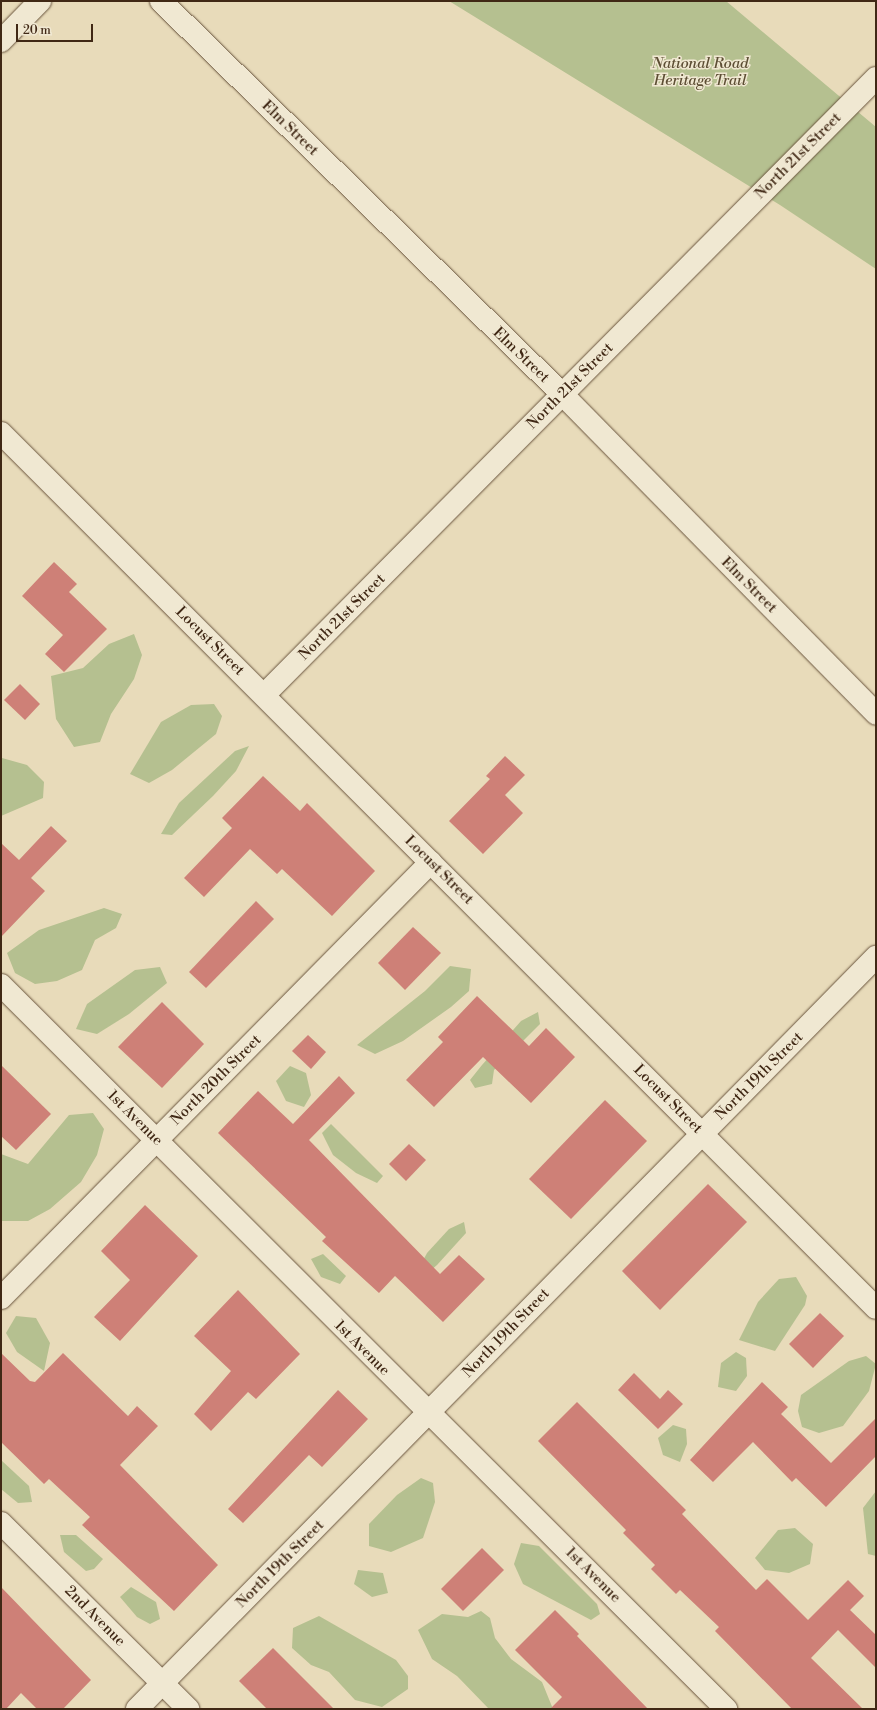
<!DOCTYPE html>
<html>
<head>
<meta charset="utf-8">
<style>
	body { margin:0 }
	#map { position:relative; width:877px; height:1710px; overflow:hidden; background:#e8dbba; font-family:"Libre Bodoni",serif }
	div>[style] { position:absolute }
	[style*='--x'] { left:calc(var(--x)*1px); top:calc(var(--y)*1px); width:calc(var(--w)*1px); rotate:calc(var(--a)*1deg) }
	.green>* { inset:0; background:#b5c090 }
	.building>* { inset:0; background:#ce8077 }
	.roads { filter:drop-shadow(0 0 1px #6a553e) drop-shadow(0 0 1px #6a553e) }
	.minor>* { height:22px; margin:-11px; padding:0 11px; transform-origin:11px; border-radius:11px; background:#f0e8d2 }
	.tertiary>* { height:22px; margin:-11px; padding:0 11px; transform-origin:11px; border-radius:11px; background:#f0e8d2 }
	span { translate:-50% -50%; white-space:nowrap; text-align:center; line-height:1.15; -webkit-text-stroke:3px #f0e8d2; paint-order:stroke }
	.park-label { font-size:15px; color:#5d4e34; font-style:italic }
	.street-label { font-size:15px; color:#402815 }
	.frame { position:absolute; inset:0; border:2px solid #402815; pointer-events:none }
	.scale { position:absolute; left:16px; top:24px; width:77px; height:18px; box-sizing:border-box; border:2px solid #402815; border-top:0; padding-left:5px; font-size:12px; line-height:14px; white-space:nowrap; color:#402815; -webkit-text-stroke:3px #f0e8d2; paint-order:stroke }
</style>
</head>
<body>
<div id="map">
	<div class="green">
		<div style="clip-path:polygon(449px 1px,726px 1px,876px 127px,876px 269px,780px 205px)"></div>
		<div style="clip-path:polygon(134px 634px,142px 655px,134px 679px,111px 714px,100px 742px,74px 747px,56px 719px,51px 676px,83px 668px,109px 644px)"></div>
		<div style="clip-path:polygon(214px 704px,222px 716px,216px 734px,172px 770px,149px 783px,130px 774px,161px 722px,191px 705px)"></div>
		<div style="clip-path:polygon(249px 746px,236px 771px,213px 796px,172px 835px,161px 834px,179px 803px,235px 751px)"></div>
		<div style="clip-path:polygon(2px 758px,27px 765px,44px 782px,43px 798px,1px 816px)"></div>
		<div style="clip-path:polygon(104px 908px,122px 914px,116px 928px,95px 940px,82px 970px,57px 981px,35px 984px,15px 973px,7px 953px,39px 930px)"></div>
		<div style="clip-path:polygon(450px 966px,471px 969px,469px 991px,451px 1007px,403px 1041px,375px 1054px,357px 1045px,425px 991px)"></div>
		<div style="clip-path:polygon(160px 967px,167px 983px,129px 1014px,97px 1034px,76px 1029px,87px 1004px,135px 970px)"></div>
		<div style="clip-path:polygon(538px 1012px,540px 1024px,494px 1070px,492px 1084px,475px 1088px,470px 1080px,482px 1065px,521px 1021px)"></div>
		<div style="clip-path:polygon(290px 1066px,306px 1073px,311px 1095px,304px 1107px,286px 1101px,276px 1081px)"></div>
		<div style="clip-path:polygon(93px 1113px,104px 1129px,97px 1155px,81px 1182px,50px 1209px,28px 1221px,1px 1221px,1px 1154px,28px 1164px,69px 1115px)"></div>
		<div style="clip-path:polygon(331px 1124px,383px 1176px,377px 1183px,356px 1173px,333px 1155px,322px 1133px)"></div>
		<div style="clip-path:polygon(464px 1222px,466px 1233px,437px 1265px,423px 1277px,416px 1274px,427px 1253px,449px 1229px)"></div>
		<div style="clip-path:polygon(323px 1254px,346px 1276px,340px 1284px,321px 1277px,311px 1259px)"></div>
		<div style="clip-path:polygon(796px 1277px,807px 1296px,805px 1305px,775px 1351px,739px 1340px,758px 1302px,779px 1279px)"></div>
		<div style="clip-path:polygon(16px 1316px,36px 1318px,50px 1343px,44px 1371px,17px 1352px,6px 1333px)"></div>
		<div style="clip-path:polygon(736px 1352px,746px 1358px,747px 1376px,736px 1391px,718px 1387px,721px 1363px)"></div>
		<div style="clip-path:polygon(866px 1356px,876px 1364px,869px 1391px,843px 1426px,819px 1433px,802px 1427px,798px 1411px,801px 1395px,849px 1361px)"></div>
		<div style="clip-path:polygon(673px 1425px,686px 1429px,687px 1444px,680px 1462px,663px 1455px,658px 1438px)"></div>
		<div style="clip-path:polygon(1px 1460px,29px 1486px,32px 1502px,18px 1503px,1px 1489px)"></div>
		<div style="clip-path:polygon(421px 1478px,433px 1483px,435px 1502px,423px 1538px,391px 1552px,369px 1546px,369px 1524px,397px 1495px)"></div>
		<div style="clip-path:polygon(876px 1491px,876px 1556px,868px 1554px,863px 1508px)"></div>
		<div style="clip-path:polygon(795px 1528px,813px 1544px,810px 1564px,789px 1573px,765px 1570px,755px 1558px,778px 1530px)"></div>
		<div style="clip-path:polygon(60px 1535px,76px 1535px,103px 1559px,94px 1569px,86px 1571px,64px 1552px)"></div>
		<div style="clip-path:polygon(521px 1543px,539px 1546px,597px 1604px,600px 1614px,591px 1620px,523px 1584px,514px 1564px)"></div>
		<div style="clip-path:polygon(358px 1570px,383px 1573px,388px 1593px,372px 1597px,354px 1584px)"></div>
		<div style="clip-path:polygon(131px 1587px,156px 1602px,160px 1619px,150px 1624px,137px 1617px,120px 1597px)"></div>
		<div style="clip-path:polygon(481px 1611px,490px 1618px,495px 1638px,511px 1659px,542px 1682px,553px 1709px,489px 1709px,457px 1676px,432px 1659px,418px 1630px,442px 1614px,468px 1617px)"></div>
		<div style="clip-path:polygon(319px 1616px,396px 1660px,408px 1676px,408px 1689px,382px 1707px,355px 1700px,329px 1672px,311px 1665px,292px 1648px,293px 1628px)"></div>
	</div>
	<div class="building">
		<div style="clip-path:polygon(54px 562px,77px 584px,69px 592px,107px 629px,64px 672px,45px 654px,63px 635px,22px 596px)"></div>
		<div style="clip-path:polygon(20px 684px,40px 704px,25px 720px,4px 700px)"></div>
		<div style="clip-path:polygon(505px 756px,525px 775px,505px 795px,523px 813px,483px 854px,449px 821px,490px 779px,486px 776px)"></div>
		<div style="clip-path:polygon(263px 776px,300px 811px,307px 803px,375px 871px,332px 916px,282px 869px,277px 874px,250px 849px,204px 897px,184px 878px,232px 828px,222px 818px)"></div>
		<div style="clip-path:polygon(51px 826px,67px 841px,31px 878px,45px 891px,1px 937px,1px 843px,19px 860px)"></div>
		<div style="clip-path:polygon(256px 901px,274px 919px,206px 988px,189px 972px)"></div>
		<div style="clip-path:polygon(413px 927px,441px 953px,405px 990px,378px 963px)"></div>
		<div style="clip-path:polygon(477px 996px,529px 1046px,546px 1028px,575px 1057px,531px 1103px,483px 1057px,434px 1107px,406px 1080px,443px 1042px,438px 1037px)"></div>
		<div style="clip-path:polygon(162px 1002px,204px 1044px,162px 1088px,118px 1047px)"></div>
		<div style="clip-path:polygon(308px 1035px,326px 1052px,311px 1069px,292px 1051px)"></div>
		<div style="clip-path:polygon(1px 1065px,51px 1114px,16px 1150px,1px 1136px)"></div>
		<div style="clip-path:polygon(339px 1076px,355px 1093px,309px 1140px,440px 1274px,459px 1255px,485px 1279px,443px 1322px,395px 1276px,379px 1293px,322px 1241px,326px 1237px,218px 1133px,258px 1091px,293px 1124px)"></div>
		<div style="clip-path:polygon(605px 1100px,647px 1141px,571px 1219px,529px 1179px)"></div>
		<div style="clip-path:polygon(409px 1144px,426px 1160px,406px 1181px,389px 1164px)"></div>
		<div style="clip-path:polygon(708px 1184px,747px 1222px,660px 1310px,622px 1271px)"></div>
		<div style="clip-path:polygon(145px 1205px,198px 1256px,120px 1341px,94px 1317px,130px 1280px,101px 1251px)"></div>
		<div style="clip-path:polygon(238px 1290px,300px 1354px,256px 1399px,248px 1392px,211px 1431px,194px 1414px,231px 1371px,194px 1336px)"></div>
		<div style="clip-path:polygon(820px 1313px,844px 1336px,813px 1368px,789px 1344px)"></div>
		<div style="clip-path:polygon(1px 1353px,30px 1381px,35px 1382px,63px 1353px,128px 1416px,137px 1406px,158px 1426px,120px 1465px,218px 1565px,174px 1611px,82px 1525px,90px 1517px,49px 1479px,44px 1484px,1px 1442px)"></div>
		<div style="clip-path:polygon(634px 1373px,660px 1399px,668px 1390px,683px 1404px,658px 1429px,618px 1390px)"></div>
		<div style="clip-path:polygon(762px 1382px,788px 1407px,781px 1414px,831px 1463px,876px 1418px,876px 1456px,826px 1507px,796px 1478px,792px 1482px,753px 1442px,713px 1482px,690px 1460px)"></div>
		<div style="clip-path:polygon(338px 1390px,368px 1419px,322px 1467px,309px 1455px,243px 1523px,228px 1509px)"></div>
		<div style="clip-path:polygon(577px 1402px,686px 1510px,682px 1514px,756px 1590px,767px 1579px,808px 1620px,848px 1580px,864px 1596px,850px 1610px,876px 1635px,876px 1668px,838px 1630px,811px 1658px,863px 1709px,792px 1709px,715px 1631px,719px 1627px,680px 1590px,676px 1594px,651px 1569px,655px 1565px,623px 1533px,626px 1530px,538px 1441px)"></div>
		<div style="clip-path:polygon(482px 1548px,504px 1570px,463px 1611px,441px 1589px)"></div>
		<div style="clip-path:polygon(1px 1587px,91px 1680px,63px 1709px,37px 1709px,21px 1693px,6px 1709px,1px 1709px)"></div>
		<div style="clip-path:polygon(555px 1610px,579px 1634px,577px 1636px,648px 1709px,550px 1709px,562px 1697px,515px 1650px)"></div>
		<div style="clip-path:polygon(273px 1648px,334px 1709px,267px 1709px,239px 1681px)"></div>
	</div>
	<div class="roads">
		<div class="minor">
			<div style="--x:161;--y:1;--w:561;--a:44.42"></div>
			<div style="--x:562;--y:394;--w:448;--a:45.5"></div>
			<div style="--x:1;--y:41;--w:56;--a:-45.7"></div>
			<div style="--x:1;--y:985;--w:1025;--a:44.96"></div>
			<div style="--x:703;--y:1133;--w:247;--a:-45.5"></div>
			<div style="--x:1;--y:1298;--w:612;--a:-45.4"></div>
			<div style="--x:1;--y:1523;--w:264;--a:44.8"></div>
		</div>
		<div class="tertiary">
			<div style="--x:1;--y:433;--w:1237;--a:45"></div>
			<div style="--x:264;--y:695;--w:869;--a:-45.23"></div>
			<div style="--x:137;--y:1709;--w:808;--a:-45.5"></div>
		</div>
	</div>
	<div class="park-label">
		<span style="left:700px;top:72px">National Road<br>Heritage Trail</span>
	</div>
	<div class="street-label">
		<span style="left:290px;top:128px;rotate:44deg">Elm Street</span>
		<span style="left:798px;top:156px;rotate:-45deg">North 21st Street</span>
		<span style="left:521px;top:355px;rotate:44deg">Elm Street</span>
		<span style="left:570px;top:386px;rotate:-45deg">North 21st Street</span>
		<span style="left:749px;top:585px;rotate:45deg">Elm Street</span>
		<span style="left:342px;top:617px;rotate:-45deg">North 21st Street</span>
		<span style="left:210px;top:641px;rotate:45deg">Locust Street</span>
		<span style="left:439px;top:870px;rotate:45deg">Locust Street</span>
		<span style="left:759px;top:1076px;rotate:-45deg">North 19th Street</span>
		<span style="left:216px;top:1080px;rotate:-45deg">North 20th Street</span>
		<span style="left:668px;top:1099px;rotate:45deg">Locust Street</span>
		<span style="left:135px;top:1118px;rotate:45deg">1st Avenue</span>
		<span style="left:506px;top:1333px;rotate:-46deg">North 19th Street</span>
		<span style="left:362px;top:1348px;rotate:45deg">1st Avenue</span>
		<span style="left:280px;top:1564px;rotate:-45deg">North 19th Street</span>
		<span style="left:593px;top:1575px;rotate:45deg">1st Avenue</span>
		<span style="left:95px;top:1616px;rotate:45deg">2nd Avenue</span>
	</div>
	<div class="frame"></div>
	<div class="scale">20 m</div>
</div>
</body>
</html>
